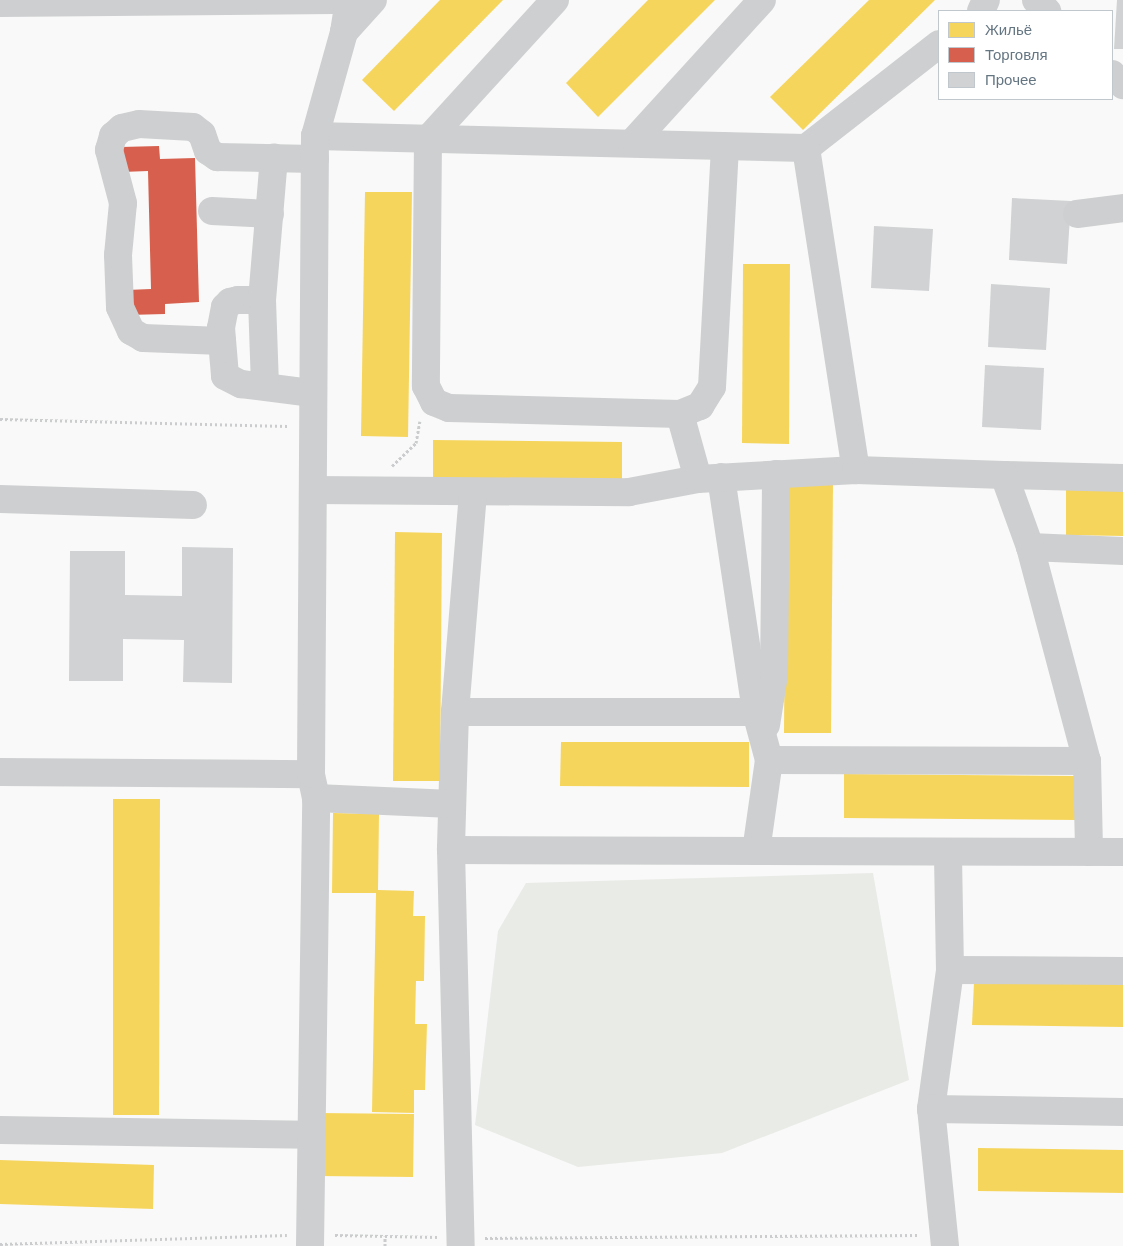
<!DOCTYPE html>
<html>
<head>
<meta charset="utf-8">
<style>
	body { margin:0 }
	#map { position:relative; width:1123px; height:1246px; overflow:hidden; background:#f9f9f9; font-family:"Work Sans",sans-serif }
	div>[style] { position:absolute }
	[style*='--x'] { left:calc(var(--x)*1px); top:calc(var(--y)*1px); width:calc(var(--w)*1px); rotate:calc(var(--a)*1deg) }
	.green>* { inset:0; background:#e8ebe6 }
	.homes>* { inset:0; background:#f6d55c }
	.shops>* { inset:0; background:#d6604d }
	.building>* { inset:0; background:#d0d2d3 }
	.path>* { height:3px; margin-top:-1.5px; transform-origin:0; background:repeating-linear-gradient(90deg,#cbcccd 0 2.5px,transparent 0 5px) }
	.minor>* { height:28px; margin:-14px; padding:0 14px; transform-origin:14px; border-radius:14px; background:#cecfd0 }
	span { translate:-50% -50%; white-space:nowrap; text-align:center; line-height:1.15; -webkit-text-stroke:5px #fff; paint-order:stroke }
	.legend { position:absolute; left:938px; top:10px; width:175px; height:90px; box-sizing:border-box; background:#fff; border:1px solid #c1c8cd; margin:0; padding:6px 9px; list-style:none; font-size:15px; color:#657683 }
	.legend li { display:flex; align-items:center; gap:10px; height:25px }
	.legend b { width:25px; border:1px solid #c1c8cd }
</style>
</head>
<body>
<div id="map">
	<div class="green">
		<div style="clip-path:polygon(873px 873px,909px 1080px,722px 1153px,578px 1167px,475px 1125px,498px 931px,526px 883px)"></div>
	</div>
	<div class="homes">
		<div style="clip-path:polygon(440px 0,503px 0,394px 111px,362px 80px)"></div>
		<div style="clip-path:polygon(648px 0,715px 0,598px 117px,566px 83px)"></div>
		<div style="clip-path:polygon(869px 0,935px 0,803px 130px,770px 97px)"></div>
		<div style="clip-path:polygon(365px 192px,412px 192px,408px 437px,361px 436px)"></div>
		<div style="clip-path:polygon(743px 264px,790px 264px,789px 444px,742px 443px)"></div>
		<div style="clip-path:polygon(433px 440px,622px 442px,622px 488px,433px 485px)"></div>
		<div style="clip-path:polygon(786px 482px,833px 482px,831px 733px,784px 733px)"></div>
		<div style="clip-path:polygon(1066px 490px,1123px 491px,1123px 536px,1066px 535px)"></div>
		<div style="clip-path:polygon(395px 532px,442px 533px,440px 781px,393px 781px)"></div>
		<div style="clip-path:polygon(561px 742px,749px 742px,749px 787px,560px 786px)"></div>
		<div style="clip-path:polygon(844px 774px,1079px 776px,1079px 820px,844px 818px)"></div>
		<div style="clip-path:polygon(113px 799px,160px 799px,159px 1115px,113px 1115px)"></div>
		<div style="clip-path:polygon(333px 813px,379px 814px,378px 890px,414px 891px,413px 916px,425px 916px,424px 981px,416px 981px,415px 1024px,427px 1024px,425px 1090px,414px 1090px,414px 1113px,372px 1112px,376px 893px,332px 893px)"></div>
		<div style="clip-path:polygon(974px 982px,1123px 984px,1123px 1027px,972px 1025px)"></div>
		<div style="clip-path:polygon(319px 1113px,414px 1114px,413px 1177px,318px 1176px)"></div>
		<div style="clip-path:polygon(978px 1148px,1123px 1150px,1123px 1193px,978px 1191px)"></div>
		<div style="clip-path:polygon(0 1160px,154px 1165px,153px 1209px,0 1204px)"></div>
	</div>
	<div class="shops">
		<div style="clip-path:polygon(159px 146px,160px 159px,195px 158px,199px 302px,165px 304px,165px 314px,128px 315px,127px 290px,151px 289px,148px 171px,122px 172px,121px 147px)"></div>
	</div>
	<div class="building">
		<div style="clip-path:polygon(1117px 0,1123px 0,1123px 49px,1114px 49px)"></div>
		<div style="clip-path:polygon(1012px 198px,1071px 201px,1067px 264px,1009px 260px)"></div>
		<div style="clip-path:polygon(874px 226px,933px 229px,929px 291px,871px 288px)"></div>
		<div style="clip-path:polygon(991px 284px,1050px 288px,1046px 350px,988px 347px)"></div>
		<div style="clip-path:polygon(985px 365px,1044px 368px,1041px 430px,982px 427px)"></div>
		<div style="clip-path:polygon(182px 547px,233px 548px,232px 683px,183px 682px,184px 640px,123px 639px,123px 681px,69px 681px,70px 551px,125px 551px,125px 595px,182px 596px)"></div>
	</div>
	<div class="path">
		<div style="--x:0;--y:419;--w:288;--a:1.4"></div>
		<div style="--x:392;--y:466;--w:33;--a:-44"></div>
		<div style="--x:416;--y:443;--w:22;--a:-80"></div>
		<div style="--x:335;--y:1235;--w:102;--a:1.1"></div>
		<div style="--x:485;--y:1238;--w:434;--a:-0.4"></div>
		<div style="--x:0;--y:1244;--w:287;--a:-1.8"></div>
		<div style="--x:385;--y:1246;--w:10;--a:-90"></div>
	</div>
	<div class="minor">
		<div style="--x:555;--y:0;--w:188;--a:132.4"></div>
		<div style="--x:428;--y:139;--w:247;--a:90.5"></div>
		<div style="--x:426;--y:386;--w:18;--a:63"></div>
		<div style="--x:434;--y:402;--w:16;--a:22"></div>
		<div style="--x:449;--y:408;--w:231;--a:1.5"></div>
		<div style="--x:680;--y:414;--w:22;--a:-22"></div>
		<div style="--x:700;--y:406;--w:22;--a:-58"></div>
		<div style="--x:712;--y:387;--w:241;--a:-86.9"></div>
		<div style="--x:1036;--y:0;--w:16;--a:45"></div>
		<div style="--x:0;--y:3;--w:335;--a:-0.5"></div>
		<div style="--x:981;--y:11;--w:12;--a:-66"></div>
		<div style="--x:344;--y:32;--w:43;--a:-47.8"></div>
		<div style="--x:1112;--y:74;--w:16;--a:45"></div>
		<div style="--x:315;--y:136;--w:491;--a:1.4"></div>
		<div style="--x:806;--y:148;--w:169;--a:-38"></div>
		<div style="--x:632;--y:143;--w:193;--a:-47.7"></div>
		<div style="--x:806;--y:148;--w:326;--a:81.2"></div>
		<div style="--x:212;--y:211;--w:58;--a:3"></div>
		<div style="--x:1077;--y:214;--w:46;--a:-7.4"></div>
		<div style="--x:262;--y:300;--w:24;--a:180"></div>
		<div style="--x:238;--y:300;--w:8;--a:166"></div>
		<div style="--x:230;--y:302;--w:7;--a:135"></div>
		<div style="--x:225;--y:307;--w:21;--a:101"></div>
		<div style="--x:221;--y:328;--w:48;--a:85.2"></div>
		<div style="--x:225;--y:376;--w:18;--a:27"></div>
		<div style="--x:241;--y:384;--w:72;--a:7.2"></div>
		<div style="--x:222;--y:341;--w:79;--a:-177.8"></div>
		<div style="--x:143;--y:338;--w:14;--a:-150"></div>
		<div style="--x:131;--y:331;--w:26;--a:-115"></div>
		<div style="--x:120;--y:307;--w:52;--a:-92.2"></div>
		<div style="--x:118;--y:255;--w:52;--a:-84.5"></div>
		<div style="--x:123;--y:203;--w:55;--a:-104.8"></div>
		<div style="--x:109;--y:150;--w:15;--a:-74"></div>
		<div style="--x:113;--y:136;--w:12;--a:-42"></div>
		<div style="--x:122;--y:128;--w:17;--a:-13"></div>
		<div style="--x:139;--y:124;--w:54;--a:3.2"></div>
		<div style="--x:193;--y:127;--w:11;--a:38"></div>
		<div style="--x:202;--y:134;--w:18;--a:71"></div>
		<div style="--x:208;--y:151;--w:11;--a:34"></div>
		<div style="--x:217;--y:157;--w:98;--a:1.2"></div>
		<div style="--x:265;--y:386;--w:86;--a:-92"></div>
		<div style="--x:262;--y:300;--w:143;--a:-85.2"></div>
		<div style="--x:680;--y:414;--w:67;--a:74.5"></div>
		<div style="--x:1004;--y:475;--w:119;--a:1.4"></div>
		<div style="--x:721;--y:477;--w:238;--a:81.5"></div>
		<div style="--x:756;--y:712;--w:50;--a:74.8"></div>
		<div style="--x:769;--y:760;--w:92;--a:98.1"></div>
		<div style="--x:313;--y:490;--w:316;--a:0.4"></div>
		<div style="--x:629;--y:492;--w:70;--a:-10.7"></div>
		<div style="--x:698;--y:479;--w:158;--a:-3.3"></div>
		<div style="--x:856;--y:470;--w:148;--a:1.9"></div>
		<div style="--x:1004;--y:475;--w:77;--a:70.1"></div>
		<div style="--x:1030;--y:547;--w:93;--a:2.5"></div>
		<div style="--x:473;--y:493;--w:220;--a:94.7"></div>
		<div style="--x:455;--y:712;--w:301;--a:0"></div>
		<div style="--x:0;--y:499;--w:193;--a:1.8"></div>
		<div style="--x:1030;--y:547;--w:221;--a:75.1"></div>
		<div style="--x:1087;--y:761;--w:91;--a:88.7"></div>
		<div style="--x:455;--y:712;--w:138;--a:91.7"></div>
		<div style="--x:451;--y:850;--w:396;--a:88.6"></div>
		<div style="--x:766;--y:725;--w:51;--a:-80.9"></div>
		<div style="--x:774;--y:675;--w:201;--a:-89.4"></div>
		<div style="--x:769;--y:760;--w:318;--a:0.2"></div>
		<div style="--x:0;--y:772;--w:311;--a:0.4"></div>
		<div style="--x:316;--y:798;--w:136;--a:2.5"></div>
		<div style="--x:451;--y:850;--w:672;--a:0.17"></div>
		<div style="--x:950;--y:970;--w:173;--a:0.3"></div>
		<div style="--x:931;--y:1109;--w:140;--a:-82.2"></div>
		<div style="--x:950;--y:970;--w:117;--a:-91"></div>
		<div style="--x:0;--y:1130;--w:309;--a:0.9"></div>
		<div style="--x:310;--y:1246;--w:448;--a:-89.2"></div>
		<div style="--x:316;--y:798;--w:25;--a:-102"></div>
		<div style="--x:311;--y:774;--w:638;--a:-89.64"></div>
		<div style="--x:315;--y:136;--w:108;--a:-74.4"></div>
		<div style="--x:344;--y:32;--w:32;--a:-81"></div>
		<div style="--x:945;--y:1246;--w:138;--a:-95.8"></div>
		<div style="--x:931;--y:1109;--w:192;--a:0.9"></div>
	</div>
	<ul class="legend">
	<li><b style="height:14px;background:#f6d55c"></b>Жильё</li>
	<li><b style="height:14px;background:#d6604d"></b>Торговля</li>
	<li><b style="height:14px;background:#d0d2d3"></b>Прочее</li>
	</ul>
</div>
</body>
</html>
